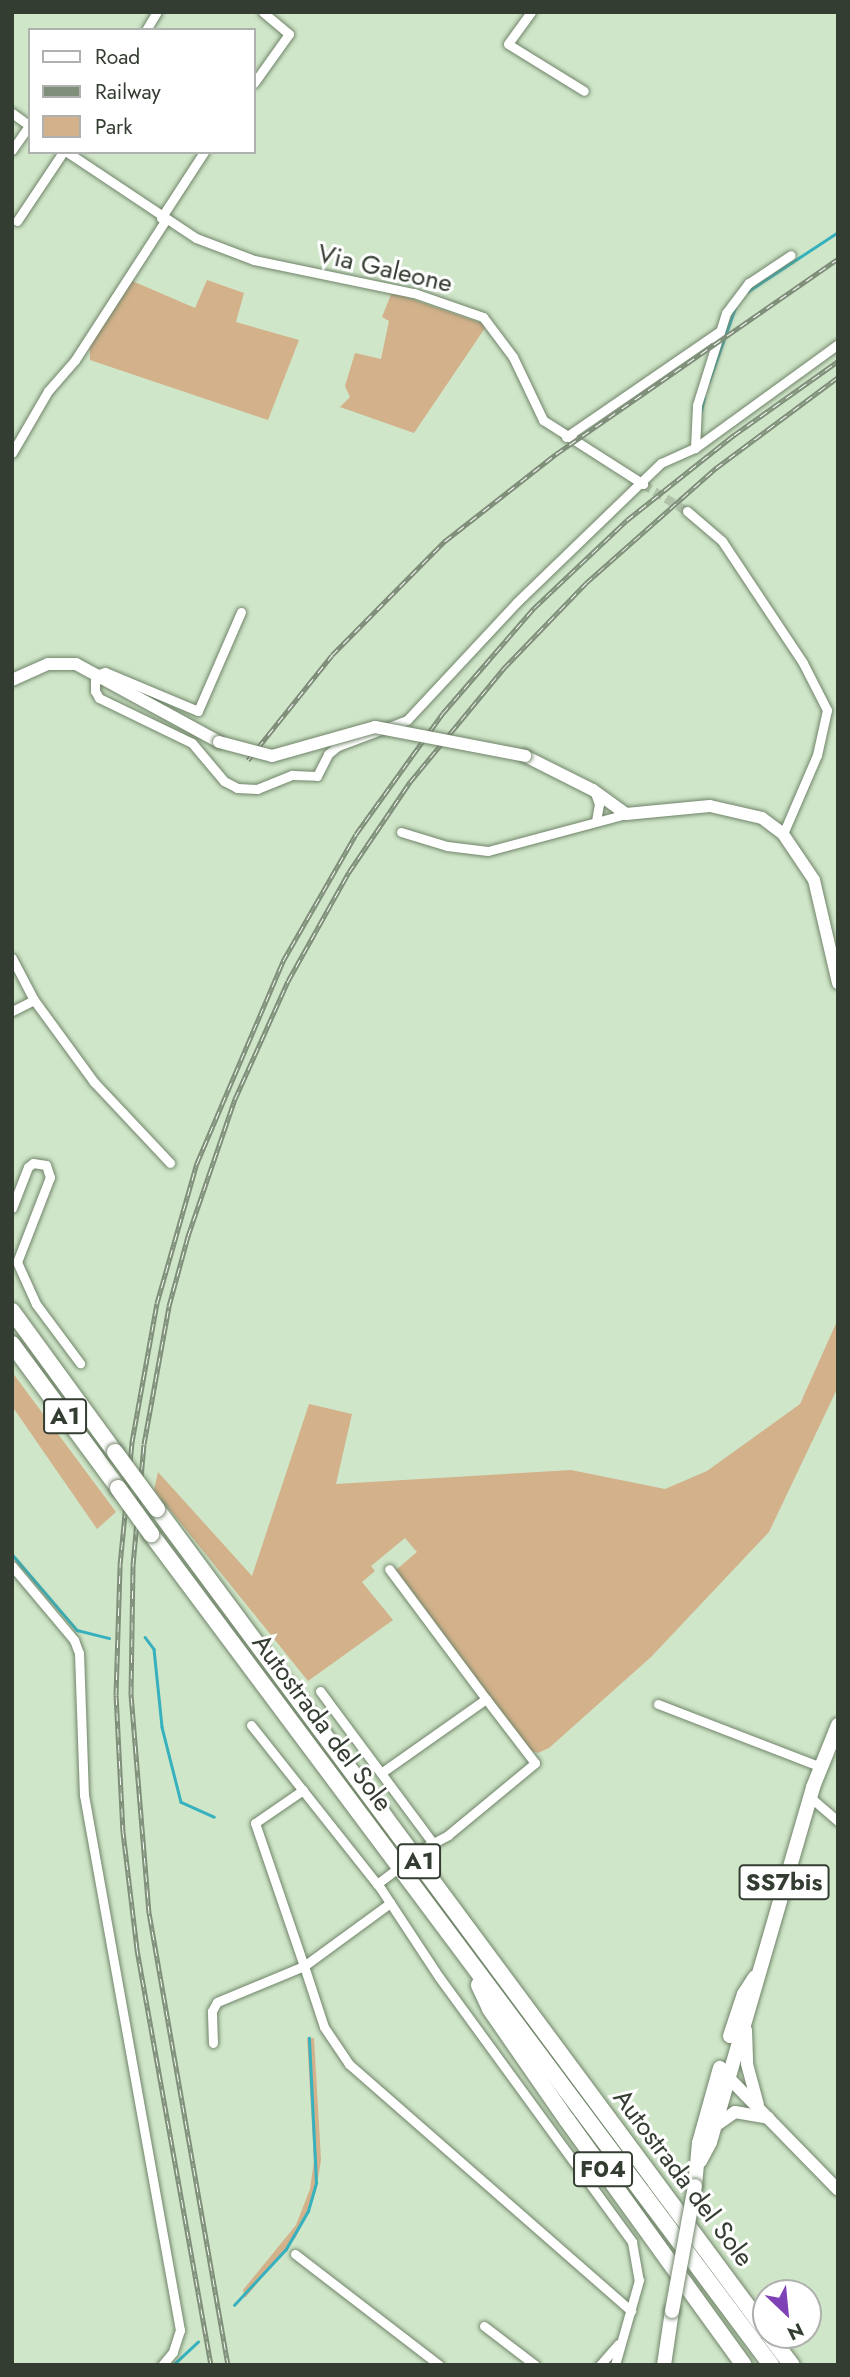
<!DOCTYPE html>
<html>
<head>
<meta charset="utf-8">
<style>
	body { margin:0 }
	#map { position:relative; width:850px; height:2377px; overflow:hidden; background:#d0e6c9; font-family:Jost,sans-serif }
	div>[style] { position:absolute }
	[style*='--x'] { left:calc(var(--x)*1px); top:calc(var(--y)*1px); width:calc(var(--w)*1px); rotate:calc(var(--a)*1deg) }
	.green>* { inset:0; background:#d2b18b }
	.stream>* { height:2.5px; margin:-1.25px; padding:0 1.25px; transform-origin:1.25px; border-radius:1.25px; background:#36b1bd }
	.street-tunnel>* { height:9px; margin-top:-4.5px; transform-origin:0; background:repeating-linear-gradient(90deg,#b1c4ab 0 9px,transparent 0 13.5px) }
	.roads { filter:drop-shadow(0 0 2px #708469) drop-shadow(0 0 2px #708469) }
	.street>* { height:9px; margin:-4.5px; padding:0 4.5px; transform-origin:4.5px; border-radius:4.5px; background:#fff }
	.secondary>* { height:12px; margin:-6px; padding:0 6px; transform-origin:6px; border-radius:6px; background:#fff }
	.primary>* { height:14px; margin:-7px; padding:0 7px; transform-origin:7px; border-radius:7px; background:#fff }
	.highway>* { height:16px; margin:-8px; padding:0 8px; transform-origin:8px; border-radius:8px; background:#fff }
	.rail>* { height:5px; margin-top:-2.5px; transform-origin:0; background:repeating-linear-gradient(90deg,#fff 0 8px,#7f8f7a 0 16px); box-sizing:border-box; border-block:2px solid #7f8f7a }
	.bridges { filter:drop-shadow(0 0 2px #708469) drop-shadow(0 0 2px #708469) }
	.secondary-bridge>* { height:12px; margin:-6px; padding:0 6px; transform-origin:6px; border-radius:6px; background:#fff }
	.primary-bridge>* { height:14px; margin:-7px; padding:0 7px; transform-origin:7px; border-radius:7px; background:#fff }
	.highway-bridge>* { height:16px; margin:-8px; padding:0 8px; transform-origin:8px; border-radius:8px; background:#fff }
	span { translate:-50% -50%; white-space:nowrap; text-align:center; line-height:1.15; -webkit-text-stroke:6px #fff; paint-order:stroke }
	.shield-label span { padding:2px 5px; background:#fff; border:2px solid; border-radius:5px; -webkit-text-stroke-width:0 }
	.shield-label { font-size:24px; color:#343d31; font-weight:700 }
	.street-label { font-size:26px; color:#343d31 }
	.frame { position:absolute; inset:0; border:14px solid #343d31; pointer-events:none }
	.legend { position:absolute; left:28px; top:28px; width:228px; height:126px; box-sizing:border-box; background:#fff; border:2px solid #aeb1ad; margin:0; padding:9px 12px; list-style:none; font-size:21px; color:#343d31 }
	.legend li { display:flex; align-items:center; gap:14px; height:35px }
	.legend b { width:35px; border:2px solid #aeb1ad }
	.north { position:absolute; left:752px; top:2279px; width:70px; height:70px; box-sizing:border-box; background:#fff; border:2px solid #aeb1ad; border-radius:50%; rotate:154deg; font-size:19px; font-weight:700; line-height:28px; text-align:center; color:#343d31 }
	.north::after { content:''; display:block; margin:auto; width:24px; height:32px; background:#7f41b6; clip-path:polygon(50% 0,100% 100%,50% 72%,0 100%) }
</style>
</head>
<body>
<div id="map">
	<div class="green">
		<div style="clip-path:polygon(130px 280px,195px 308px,207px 280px,244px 293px,236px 322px,299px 340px,268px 420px,90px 360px,90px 342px)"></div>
		<div style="clip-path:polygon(392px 292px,487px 325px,414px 433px,340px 407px,350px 397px,345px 386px,355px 353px,381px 359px,389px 321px,382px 317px)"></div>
		<div style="clip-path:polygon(838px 1319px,838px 1387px,769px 1532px,651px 1657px,549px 1748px,538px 1753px,529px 1750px,396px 1570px,417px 1552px,405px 1538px,371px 1566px,375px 1571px,362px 1582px,393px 1620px,308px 1681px,154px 1490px,158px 1472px,252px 1576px,309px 1404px,352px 1414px,336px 1484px,571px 1470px,665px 1489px,707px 1471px,800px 1404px)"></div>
		<div style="clip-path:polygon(12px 1372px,116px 1512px,97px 1529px,12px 1406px)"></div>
		<div style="clip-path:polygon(307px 2038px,314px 2038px,321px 2160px,316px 2191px,296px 2237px,245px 2298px,243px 2290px,296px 2225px,310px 2189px,314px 2161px)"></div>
	</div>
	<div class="stream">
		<div style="--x:747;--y:292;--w:109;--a:-33.4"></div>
		<div style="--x:709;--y:381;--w:77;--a:-70.4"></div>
		<div style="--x:701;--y:411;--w:14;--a:-78"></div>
		<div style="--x:12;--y:1554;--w:100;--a:49.5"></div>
		<div style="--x:77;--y:1630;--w:33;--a:14"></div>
		<div style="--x:145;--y:1637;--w:15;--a:53"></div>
		<div style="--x:154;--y:1649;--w:78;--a:84.1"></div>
		<div style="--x:162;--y:1727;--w:77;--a:75.8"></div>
		<div style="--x:181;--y:1802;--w:36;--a:24"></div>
		<div style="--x:234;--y:2305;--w:76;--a:-47.1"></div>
		<div style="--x:286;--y:2249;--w:44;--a:-59.9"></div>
		<div style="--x:308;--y:2211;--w:29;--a:-74"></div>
		<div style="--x:316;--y:2183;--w:145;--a:-92.8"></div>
		<div style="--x:173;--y:2365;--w:34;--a:-43"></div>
	</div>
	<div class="street-tunnel">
		<div style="--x:643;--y:484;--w:52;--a:31.5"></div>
	</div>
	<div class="roads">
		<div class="street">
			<div style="--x:531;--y:12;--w:39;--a:126"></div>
			<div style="--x:508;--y:44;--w:89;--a:31.7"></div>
			<div style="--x:146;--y:30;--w:21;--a:-59"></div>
			<div style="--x:254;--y:83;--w:60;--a:-54.5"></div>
			<div style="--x:289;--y:34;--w:34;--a:-140"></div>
			<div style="--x:12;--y:113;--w:22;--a:36"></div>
			<div style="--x:12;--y:150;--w:29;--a:-55"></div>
			<div style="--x:67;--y:152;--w:155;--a:33.7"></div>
			<div style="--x:196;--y:238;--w:62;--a:20.8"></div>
			<div style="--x:254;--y:260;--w:163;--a:11.7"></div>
			<div style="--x:414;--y:293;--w:73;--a:19.2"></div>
			<div style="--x:483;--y:317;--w:50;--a:53.1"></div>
			<div style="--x:513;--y:357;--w:70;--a:64.5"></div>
			<div style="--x:543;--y:420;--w:119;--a:32.6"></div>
			<div style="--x:161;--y:218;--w:79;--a:-56.9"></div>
			<div style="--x:17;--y:221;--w:83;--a:-56.3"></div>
			<div style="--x:566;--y:437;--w:187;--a:-34.5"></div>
			<div style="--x:695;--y:448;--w:43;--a:-87.3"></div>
			<div style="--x:697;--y:405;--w:96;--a:-72.5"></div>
			<div style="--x:726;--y:313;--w:38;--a:-53"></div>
			<div style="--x:749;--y:283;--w:50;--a:-33.7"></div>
			<div style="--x:12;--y:453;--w:72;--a:-59.9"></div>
			<div style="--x:48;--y:391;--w:41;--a:-48.9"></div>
			<div style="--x:75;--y:360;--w:166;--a:-57.1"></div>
			<div style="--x:687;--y:511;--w:46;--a:40.6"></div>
			<div style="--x:722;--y:541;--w:146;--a:56.4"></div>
			<div style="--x:803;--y:663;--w:53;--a:62.9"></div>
			<div style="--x:827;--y:710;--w:46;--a:102.5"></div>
			<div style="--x:817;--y:755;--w:86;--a:113.3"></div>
			<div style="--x:241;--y:612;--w:108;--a:113.5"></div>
			<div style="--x:198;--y:711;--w:101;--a:-157.2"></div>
			<div style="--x:105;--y:672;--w:10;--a:163"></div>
			<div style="--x:95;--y:675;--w:16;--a:90"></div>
			<div style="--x:95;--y:691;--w:8;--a:60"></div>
			<div style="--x:99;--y:698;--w:103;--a:25.8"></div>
			<div style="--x:192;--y:743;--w:50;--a:49.9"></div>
			<div style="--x:224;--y:781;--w:15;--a:28"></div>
			<div style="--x:237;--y:788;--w:20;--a:3"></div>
			<div style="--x:257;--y:789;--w:38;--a:-22"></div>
			<div style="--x:292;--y:775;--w:25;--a:2"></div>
			<div style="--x:317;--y:776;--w:25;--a:-63"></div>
			<div style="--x:328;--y:754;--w:13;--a:-39"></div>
			<div style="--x:338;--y:746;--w:74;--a:-20.6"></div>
			<div style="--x:407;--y:720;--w:161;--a:-47"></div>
			<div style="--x:517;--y:602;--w:200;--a:-44"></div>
			<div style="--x:661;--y:463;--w:37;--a:-24"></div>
			<div style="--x:695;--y:448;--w:177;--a:-36"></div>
			<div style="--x:595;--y:793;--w:12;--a:70"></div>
			<div style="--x:599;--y:804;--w:17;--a:100"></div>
			<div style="--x:401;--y:832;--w:48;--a:16.9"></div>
			<div style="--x:447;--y:846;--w:41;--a:7"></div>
			<div style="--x:488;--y:851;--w:143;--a:-15"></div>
			<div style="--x:12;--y:958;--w:47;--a:62.4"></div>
			<div style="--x:34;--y:1000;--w:25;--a:153"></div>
			<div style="--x:34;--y:1000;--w:102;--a:53.8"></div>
			<div style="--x:94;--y:1082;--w:111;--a:46.8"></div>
			<div style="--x:12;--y:1208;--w:44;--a:-68.7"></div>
			<div style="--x:28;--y:1167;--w:6;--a:-39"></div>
			<div style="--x:33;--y:1163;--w:13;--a:9"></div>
			<div style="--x:46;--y:1165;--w:13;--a:72"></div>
			<div style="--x:50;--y:1177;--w:91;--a:111.2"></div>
			<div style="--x:17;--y:1262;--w:46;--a:65.7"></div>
			<div style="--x:36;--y:1304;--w:74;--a:53.3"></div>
			<div style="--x:12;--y:1566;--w:97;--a:50"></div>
			<div style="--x:74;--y:1640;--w:14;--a:69"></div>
			<div style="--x:79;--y:1653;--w:142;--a:88"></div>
			<div style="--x:84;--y:1795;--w:544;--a:79.83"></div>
			<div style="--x:180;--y:2330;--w:23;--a:108"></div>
			<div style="--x:173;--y:2352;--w:17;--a:130"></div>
			<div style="--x:320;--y:1691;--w:189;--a:53.4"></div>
			<div style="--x:658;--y:1704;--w:175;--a:21.1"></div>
			<div style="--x:251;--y:1725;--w:209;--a:51.6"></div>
			<div style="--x:381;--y:1889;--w:105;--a:56.6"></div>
			<div style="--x:439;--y:1977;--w:328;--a:53.9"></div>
			<div style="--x:632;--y:2242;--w:39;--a:80"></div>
			<div style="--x:639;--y:2280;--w:88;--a:105.8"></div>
			<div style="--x:381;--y:1773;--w:128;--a:-35.2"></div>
			<div style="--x:486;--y:1699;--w:162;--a:-126.7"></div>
			<div style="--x:303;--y:1790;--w:58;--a:145.5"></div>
			<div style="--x:255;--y:1823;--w:151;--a:71.1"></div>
			<div style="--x:304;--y:1966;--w:107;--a:-36.2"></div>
			<div style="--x:810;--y:1797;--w:37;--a:41"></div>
			<div style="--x:422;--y:1849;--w:30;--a:-28"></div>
			<div style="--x:448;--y:1835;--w:113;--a:-39.6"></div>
			<div style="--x:535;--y:1763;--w:81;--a:-127.4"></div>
			<div style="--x:377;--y:1884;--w:20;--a:-37"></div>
			<div style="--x:213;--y:2043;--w:32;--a:-92"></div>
			<div style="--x:212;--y:2011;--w:10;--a:-61"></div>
			<div style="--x:217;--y:2002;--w:94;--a:-22.5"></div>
			<div style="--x:304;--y:1966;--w:64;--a:71.8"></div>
			<div style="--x:324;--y:2027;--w:45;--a:56"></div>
			<div style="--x:349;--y:2064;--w:375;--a:41.2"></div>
			<div style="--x:295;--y:2254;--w:182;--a:37.6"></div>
			<div style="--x:484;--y:2326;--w:64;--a:37.4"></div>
			<div style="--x:600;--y:2365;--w:28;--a:-49"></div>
		</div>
		<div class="secondary">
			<div style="--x:12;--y:680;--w:39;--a:-24"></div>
			<div style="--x:48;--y:664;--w:28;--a:0"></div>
			<div style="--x:76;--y:664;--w:163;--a:28.6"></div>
			<div style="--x:525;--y:756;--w:76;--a:26.6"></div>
			<div style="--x:593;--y:790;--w:41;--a:36"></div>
			<div style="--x:626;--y:814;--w:84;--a:-5.4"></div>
			<div style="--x:710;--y:806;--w:53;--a:13"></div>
			<div style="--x:762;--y:818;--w:26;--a:37"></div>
			<div style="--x:783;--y:834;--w:55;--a:56"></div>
			<div style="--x:814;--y:880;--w:106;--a:76.9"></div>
			<div style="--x:746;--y:2030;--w:34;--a:88"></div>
			<div style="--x:747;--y:2064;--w:42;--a:75"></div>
			<div style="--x:724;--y:2073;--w:163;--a:45.7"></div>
			<div style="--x:715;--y:2126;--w:24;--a:-35"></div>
			<div style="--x:735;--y:2112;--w:34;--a:10"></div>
		</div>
		<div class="primary">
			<div style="--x:730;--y:2036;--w:44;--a:-71.6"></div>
			<div style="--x:744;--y:1994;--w:20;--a:-57"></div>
			<div style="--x:700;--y:2161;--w:21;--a:-62"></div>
			<div style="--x:710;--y:2142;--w:370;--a:-73.8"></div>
			<div style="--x:813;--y:1787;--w:67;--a:-68"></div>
			<div style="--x:695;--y:2186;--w:43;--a:-84.7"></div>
			<div style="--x:699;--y:2143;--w:78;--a:-74.4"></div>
			<div style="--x:664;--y:2365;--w:55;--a:-81.6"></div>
		</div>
		<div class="highway">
			<div style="--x:12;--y:1311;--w:175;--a:53.9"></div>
			<div style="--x:12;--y:1344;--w:179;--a:53.6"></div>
			<div style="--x:157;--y:1509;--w:1023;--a:53.47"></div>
			<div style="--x:151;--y:1534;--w:1037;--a:53.27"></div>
			<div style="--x:479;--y:1985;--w:26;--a:65"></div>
			<div style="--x:490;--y:2009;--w:135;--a:55.3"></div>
			<div style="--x:567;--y:2120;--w:302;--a:54.2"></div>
			<div style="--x:769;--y:2335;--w:38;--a:53"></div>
		</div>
	</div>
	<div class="rail">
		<div style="--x:248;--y:760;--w:134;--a:-51.3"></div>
		<div style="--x:332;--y:655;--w:161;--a:-45.3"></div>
		<div style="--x:445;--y:541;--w:141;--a:-38.1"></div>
		<div style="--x:556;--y:454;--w:343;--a:-34.7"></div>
		<div style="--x:211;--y:2365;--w:423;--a:-100.1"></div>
		<div style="--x:137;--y:1949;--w:118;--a:-96.8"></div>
		<div style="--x:123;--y:1832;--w:137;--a:-92.9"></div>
		<div style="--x:116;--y:1695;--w:130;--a:-88.2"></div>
		<div style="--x:120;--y:1565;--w:124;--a:-84.4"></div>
		<div style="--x:132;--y:1442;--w:141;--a:-79.8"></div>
		<div style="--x:157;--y:1303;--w:146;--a:-74.1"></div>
		<div style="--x:197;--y:1163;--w:220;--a:-66.9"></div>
		<div style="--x:283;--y:961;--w:146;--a:-60.1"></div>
		<div style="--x:356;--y:834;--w:149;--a:-54.3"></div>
		<div style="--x:443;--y:713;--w:139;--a:-49.1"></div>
		<div style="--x:534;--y:608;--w:128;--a:-43.4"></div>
		<div style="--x:627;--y:520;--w:137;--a:-38.5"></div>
		<div style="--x:734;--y:435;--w:128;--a:-35.4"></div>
		<div style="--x:228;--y:2365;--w:459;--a:-99.9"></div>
		<div style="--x:149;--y:1913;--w:220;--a:-94.7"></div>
		<div style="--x:131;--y:1694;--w:129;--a:-89.1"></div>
		<div style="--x:133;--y:1565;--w:121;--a:-84.8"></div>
		<div style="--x:144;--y:1444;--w:140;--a:-79.7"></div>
		<div style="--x:169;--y:1306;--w:73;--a:-74.8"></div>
		<div style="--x:188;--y:1236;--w:145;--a:-71.1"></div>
		<div style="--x:235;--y:1099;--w:129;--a:-65.8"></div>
		<div style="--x:288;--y:981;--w:125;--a:-60.8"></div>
		<div style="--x:349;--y:872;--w:109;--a:-55.9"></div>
		<div style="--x:410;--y:782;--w:148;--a:-50.5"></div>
		<div style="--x:504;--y:668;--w:118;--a:-46"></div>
		<div style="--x:586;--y:583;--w:174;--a:-41.5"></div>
		<div style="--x:716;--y:468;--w:152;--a:-36.7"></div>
	</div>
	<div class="bridges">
		<div class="secondary-bridge">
			<div style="--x:219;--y:742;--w:55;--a:14.8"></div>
			<div style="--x:272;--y:756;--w:107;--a:-15.7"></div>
			<div style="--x:375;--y:727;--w:153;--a:10.9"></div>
		</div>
		<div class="primary-bridge">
			<div style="--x:672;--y:2311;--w:127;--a:-79.6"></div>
		</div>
		<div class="highway-bridge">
			<div style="--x:115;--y:1452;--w:71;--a:53.6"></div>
			<div style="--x:118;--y:1488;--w:57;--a:54.3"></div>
		</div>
	</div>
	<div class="shield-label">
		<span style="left:65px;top:1416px">A1</span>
		<span style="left:419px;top:1861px">A1</span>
		<span style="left:784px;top:1882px">SS7bis</span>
		<span style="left:603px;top:2169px">F04</span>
	</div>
	<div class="street-label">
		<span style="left:385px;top:269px;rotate:13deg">Via Galeone</span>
		<span style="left:322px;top:1723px;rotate:53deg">Autostrada del Sole</span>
		<span style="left:683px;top:2178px;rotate:53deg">Autostrada del Sole</span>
	</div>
	<div class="frame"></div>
	<ul class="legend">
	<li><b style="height:9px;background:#fff"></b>Road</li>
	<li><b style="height:9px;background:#7f8f7a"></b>Railway</li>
	<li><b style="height:19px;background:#d2b18b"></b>Park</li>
	</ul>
	<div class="north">N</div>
</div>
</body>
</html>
